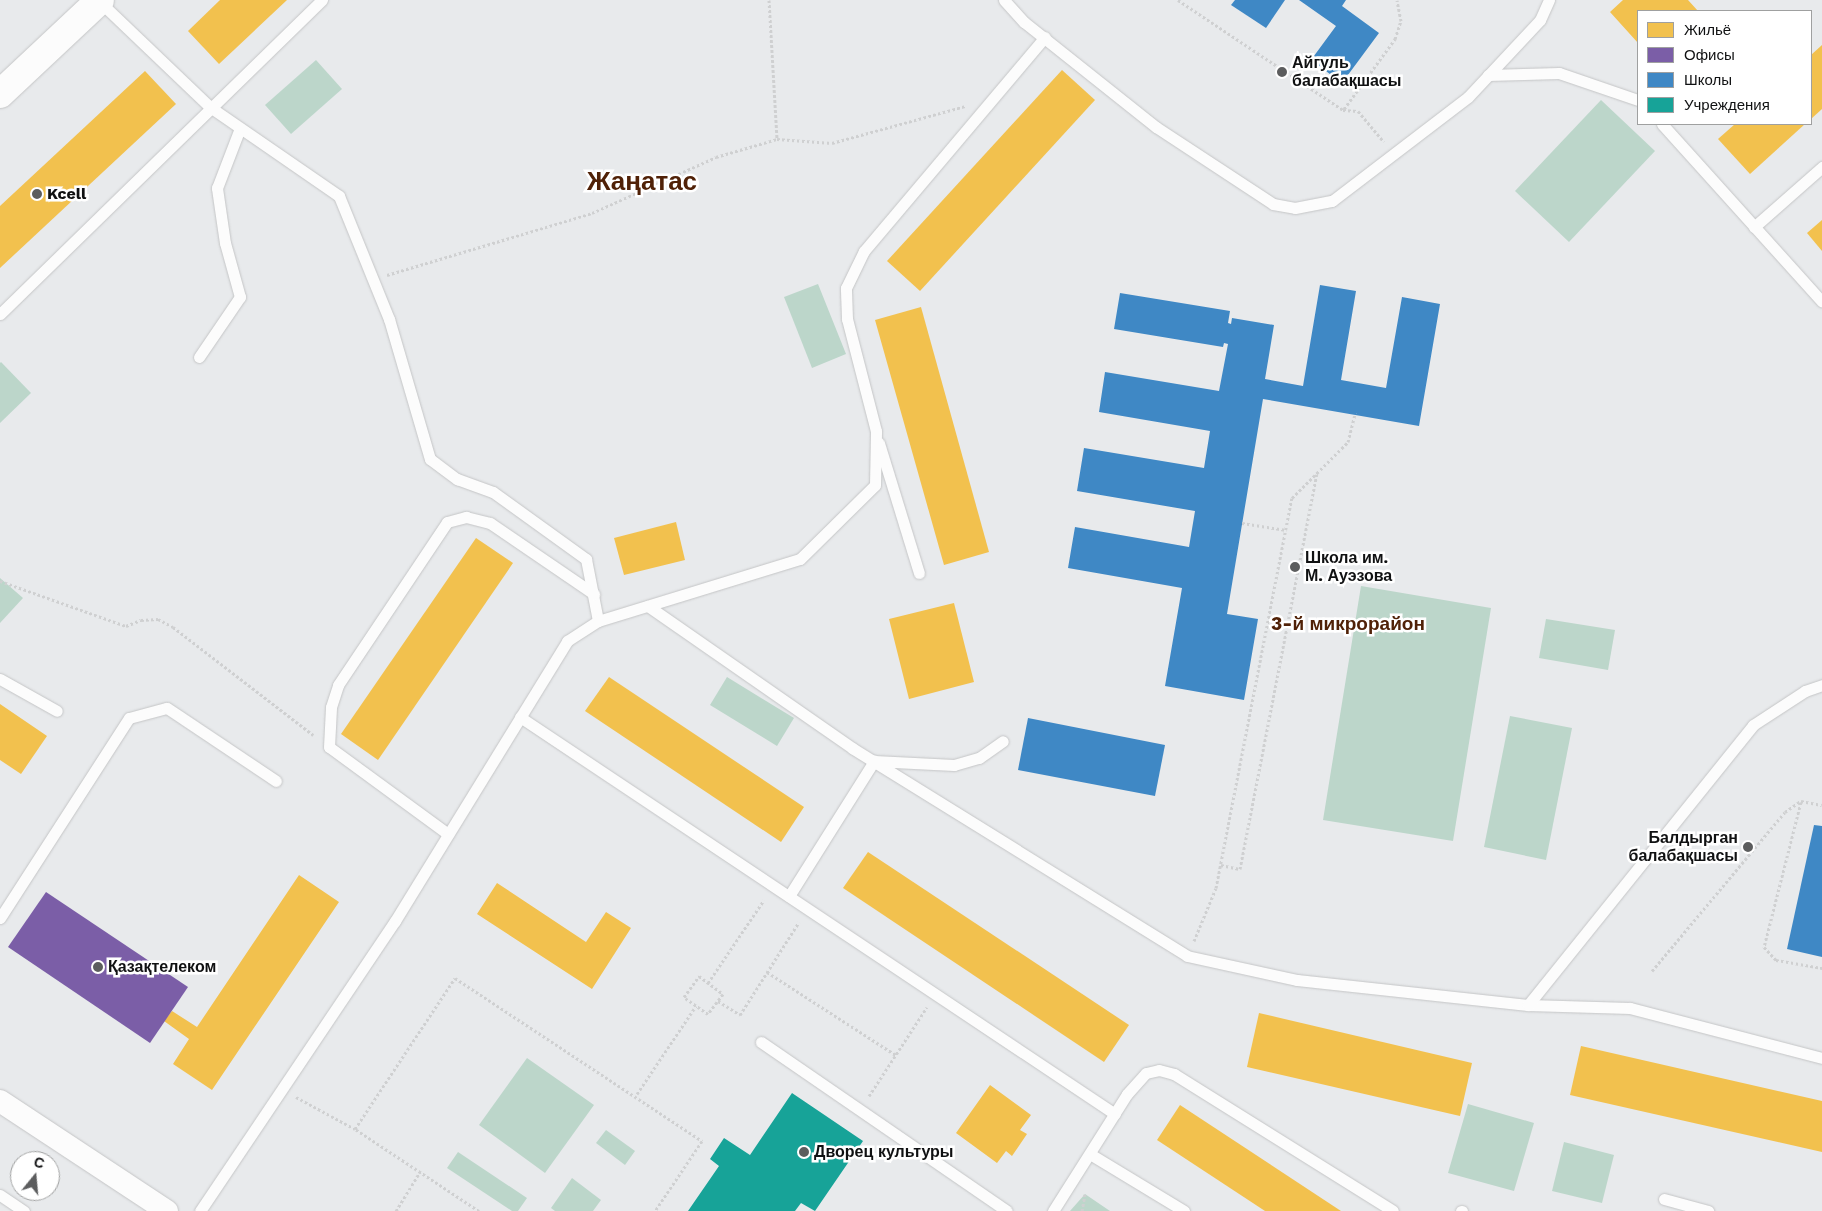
<!DOCTYPE html>
<html>
<head>
<meta charset="utf-8">
<style>
	body { margin:0 }
	#map { position:relative; width:1822px; height:1211px; overflow:hidden; background:#e8eaec; font-family:"Work Sans",sans-serif }
	div>[style] { position:absolute }
	[style*='--x'] { left:calc(var(--x)*1px); top:calc(var(--y)*1px); width:calc(var(--w)*1px); rotate:calc(var(--a)*1deg) }
	.green>* { inset:0; background:#bcd6ca }
	.homes>* { inset:0; background:#f2c14e }
	.offices>* { inset:0; background:#7b5ea7 }
	.schools>* { inset:0; background:#3f88c5 }
	.public>* { inset:0; background:#17a398 }
	.path>* { height:3px; margin-top:-1.5px; transform-origin:0; background:repeating-linear-gradient(90deg,#cfd0d1 0 2.5px,transparent 0 5px) }
	.roads { filter:drop-shadow(0 0 1px #c4c5c6) drop-shadow(0 0 1px #c4c5c6) }
	.lane>* { height:11px; margin:-5.5px; padding:0 5.5px; transform-origin:5.5px; border-radius:5.5px; background:#fcfcfc }
	.street>* { height:22px; margin:-11px; padding:0 11px; transform-origin:11px; border-radius:11px; background:#fcfcfc }
	.secondary>* { height:28px; margin:-14px; padding:0 14px; transform-origin:14px; border-radius:14px; background:#fcfcfc }
	.dots>* { width:14px; height:14px; translate:-50% -50%; box-sizing:border-box; border:2px solid #fff; border-radius:50% }
	span { translate:-50% -50%; white-space:nowrap; text-align:center; line-height:1.15; -webkit-text-stroke:5px #fff; paint-order:stroke }
	.poi-label { font-size:16px; color:#101112; font-weight:700 }
	.left { translate:0 -50%; text-align:left }
	.right { translate:-100% -50%; text-align:right }
	.quarter-label { font-size:19px; color:#502107; font-weight:700 }
	.town-label { font-size:26px; color:#502107; font-weight:700 }
	.legend { position:absolute; left:1637px; top:10px; width:175px; height:115px; box-sizing:border-box; background:#fff; border:1px solid #9fa0a0; margin:0; padding:6px 9px; list-style:none; font-size:15px; color:#101112 }
	.legend li { display:flex; align-items:center; gap:10px; height:25px }
	.legend b { width:25px; border:1px solid #9fa0a0 }
	.north { position:absolute; left:10px; top:1151px; width:50px; height:50px; box-sizing:border-box; background:#fff; border:1px solid #9fa0a0; border-radius:50%; rotate:17deg; font-size:14px; font-weight:700; line-height:20px; text-align:center; color:#101112 }
	.north::after { content:''; display:block; margin:auto; width:18px; height:22px; background:#5c5d5e; clip-path:polygon(50% 0,100% 100%,50% 72%,0 100%) }
</style>
</head>
<body>
<div id="map">
	<div class="green">
		<div style="clip-path:polygon(316px 60px,342px 89px,291px 134px,265px 105px)"></div>
		<div style="clip-path:polygon(1601px 100px,1655px 151px,1569px 242px,1515px 191px)"></div>
		<div style="clip-path:polygon(818px 284px,846px 354px,812px 368px,784px 297px)"></div>
		<div style="clip-path:polygon(1px 362px,31px 393px,0 423px,0 363px)"></div>
		<div style="clip-path:polygon(0 578px,23px 598px,0 623px)"></div>
		<div style="clip-path:polygon(1361px 586px,1491px 608px,1453px 841px,1323px 820px)"></div>
		<div style="clip-path:polygon(1546px 619px,1615px 630px,1608px 670px,1539px 658px)"></div>
		<div style="clip-path:polygon(727px 677px,794px 718px,777px 746px,710px 705px)"></div>
		<div style="clip-path:polygon(1510px 716px,1572px 728px,1546px 860px,1484px 847px)"></div>
		<div style="clip-path:polygon(527px 1058px,594px 1105px,545px 1173px,479px 1125px)"></div>
		<div style="clip-path:polygon(1468px 1104px,1534px 1123px,1514px 1191px,1448px 1173px)"></div>
		<div style="clip-path:polygon(606px 1130px,635px 1151px,625px 1165px,596px 1143px)"></div>
		<div style="clip-path:polygon(1564px 1142px,1614px 1155px,1602px 1203px,1552px 1191px)"></div>
		<div style="clip-path:polygon(458px 1152px,527px 1198px,518px 1211px,512px 1211px,447px 1168px)"></div>
		<div style="clip-path:polygon(572px 1178px,601px 1200px,593px 1211px,555px 1211px,551px 1208px)"></div>
		<div style="clip-path:polygon(1085px 1194px,1110px 1211px,1070px 1211px)"></div>
	</div>
	<div class="homes">
		<div style="clip-path:polygon(220px 0,287px 0,219px 64px,188px 31px)"></div>
		<div style="clip-path:polygon(1623px 0,1688px 0,1698px 11px,1638px 11px,1638px 43px,1610px 12px)"></div>
		<div style="clip-path:polygon(1822px 45px,1822px 109px,1811px 119px,1811px 55px)"></div>
		<div style="clip-path:polygon(1062px 70px,1095px 100px,920px 291px,887px 261px)"></div>
		<div style="clip-path:polygon(145px 71px,176px 104px,0 268px,0 206px)"></div>
		<div style="clip-path:polygon(1735px 124px,1805px 124px,1750px 174px,1718px 139px)"></div>
		<div style="clip-path:polygon(1822px 220px,1822px 251px,1807px 233px)"></div>
		<div style="clip-path:polygon(921px 307px,989px 552px,944px 565px,875px 320px)"></div>
		<div style="clip-path:polygon(676px 522px,685px 560px,624px 575px,614px 538px)"></div>
		<div style="clip-path:polygon(476px 538px,513px 563px,378px 760px,341px 734px)"></div>
		<div style="clip-path:polygon(954px 603px,974px 682px,909px 699px,889px 619px)"></div>
		<div style="clip-path:polygon(609px 677px,804px 807px,781px 842px,585px 711px)"></div>
		<div style="clip-path:polygon(0 704px,47px 736px,21px 774px,0 760px)"></div>
		<div style="clip-path:polygon(868px 852px,1129px 1025px,1104px 1062px,843px 888px)"></div>
		<div style="clip-path:polygon(299px 875px,339px 902px,212px 1090px,173px 1064px,189px 1039px,164px 1021px,172px 1011px,197px 1027px)"></div>
		<div style="clip-path:polygon(497px 883px,586px 942px,606px 912px,631px 928px,592px 989px,477px 914px)"></div>
		<div style="clip-path:polygon(1259px 1013px,1472px 1063px,1460px 1116px,1247px 1067px)"></div>
		<div style="clip-path:polygon(1581px 1046px,1822px 1101px,1822px 1152px,1570px 1095px)"></div>
		<div style="clip-path:polygon(990px 1085px,1031px 1115px,1020px 1130px,1027px 1134px,1012px 1156px,1006px 1151px,997px 1163px,956px 1133px)"></div>
		<div style="clip-path:polygon(1180px 1105px,1341px 1211px,1265px 1211px,1157px 1140px)"></div>
	</div>
	<div class="offices">
		<div style="clip-path:polygon(46px 892px,188px 987px,150px 1043px,8px 947px)"></div>
	</div>
	<div class="schools">
		<div style="clip-path:polygon(1235px 0,1285px 0,1266px 28px,1231px 5px)"></div>
		<div style="clip-path:polygon(1299px 0,1346px 0,1342px 6px,1379px 33px,1342px 83px,1311px 60px,1336px 26px)"></div>
		<div style="clip-path:polygon(1320px 285px,1356px 291px,1341px 380px,1386px 388px,1402px 297px,1440px 304px,1419px 426px,1263px 399px,1227px 614px,1258px 619px,1244px 700px,1165px 686px,1182px 588px,1068px 568px,1075px 527px,1189px 547px,1195px 511px,1077px 491px,1084px 448px,1204px 468px,1210px 431px,1099px 412px,1105px 372px,1219px 391px,1228px 344px,1224px 343px,1223px 347px,1114px 329px,1120px 293px,1230px 311px,1228px 323px,1231px 324px,1232px 318px,1274px 325px,1265px 379px,1303px 386px)"></div>
		<div style="clip-path:polygon(1028px 718px,1165px 745px,1155px 796px,1018px 770px)"></div>
		<div style="clip-path:polygon(1814px 825px,1822px 826px,1822px 957px,1787px 949px)"></div>
	</div>
	<div class="public">
		<div style="clip-path:polygon(792px 1093px,863px 1141px,815px 1211px,801px 1203px,795px 1211px,688px 1211px,719px 1166px,710px 1159px,724px 1138px,750px 1155px)"></div>
	</div>
	<div class="path">
		<div style="--x:769;--y:0;--w:139;--a:86.7"></div>
		<div style="--x:1178;--y:0;--w:198;--a:33.7"></div>
		<div style="--x:1343;--y:110;--w:15;--a:4"></div>
		<div style="--x:1358;--y:111;--w:40;--a:50"></div>
		<div style="--x:1344;--y:109;--w:87;--a:-53.9"></div>
		<div style="--x:1395;--y:39;--w:19;--a:-72"></div>
		<div style="--x:1401;--y:21;--w:21;--a:-101"></div>
		<div style="--x:387;--y:275;--w:214;--a:-16.8"></div>
		<div style="--x:592;--y:213;--w:136;--a:-24.3"></div>
		<div style="--x:716;--y:157;--w:64;--a:-16.4"></div>
		<div style="--x:777;--y:139;--w:55;--a:4.2"></div>
		<div style="--x:832;--y:143;--w:138;--a:-15.5"></div>
		<div style="--x:1242;--y:523;--w:45;--a:9"></div>
		<div style="--x:0;--y:581;--w:134;--a:19.7"></div>
		<div style="--x:126;--y:626;--w:16;--a:-22"></div>
		<div style="--x:141;--y:620;--w:17;--a:-3"></div>
		<div style="--x:158;--y:619;--w:17;--a:28"></div>
		<div style="--x:173;--y:627;--w:177;--a:37.6"></div>
		<div style="--x:1801;--y:802;--w:150;--a:104.3"></div>
		<div style="--x:1764;--y:947;--w:18;--a:47"></div>
		<div style="--x:1776;--y:960;--w:47;--a:9.9"></div>
		<div style="--x:1221;--y:865;--w:19;--a:12"></div>
		<div style="--x:1240;--y:869;--w:402;--a:-79"></div>
		<div style="--x:1194;--y:941;--w:57;--a:-67.5"></div>
		<div style="--x:1216;--y:888;--w:397;--a:-79"></div>
		<div style="--x:1292;--y:498;--w:79;--a:-45"></div>
		<div style="--x:1348;--y:442;--w:30;--a:-76"></div>
		<div style="--x:1652;--y:971;--w:207;--a:-50.1"></div>
		<div style="--x:1785;--y:812;--w:19;--a:-35"></div>
		<div style="--x:1801;--y:801;--w:21;--a:11"></div>
		<div style="--x:767;--y:972;--w:153;--a:32.8"></div>
		<div style="--x:699;--y:976;--w:30;--a:37"></div>
		<div style="--x:723;--y:994;--w:25;--a:127"></div>
		<div style="--x:708;--y:1014;--w:29;--a:-145"></div>
		<div style="--x:684;--y:997;--w:26;--a:-54"></div>
		<div style="--x:708;--y:983;--w:100;--a:-56"></div>
		<div style="--x:718;--y:1001;--w:26;--a:32"></div>
		<div style="--x:740;--y:1015;--w:110;--a:-57.6"></div>
		<div style="--x:637;--y:1094;--w:106;--a:-56.2"></div>
		<div style="--x:869;--y:1096;--w:106;--a:-56.9"></div>
		<div style="--x:296;--y:1097;--w:67;--a:28.5"></div>
		<div style="--x:396;--y:1211;--w:46;--a:-58.4"></div>
		<div style="--x:479;--y:1211;--w:149;--a:-146.5"></div>
		<div style="--x:355;--y:1129;--w:181;--a:-56.5"></div>
		<div style="--x:455;--y:978;--w:296;--a:33.4"></div>
		<div style="--x:702;--y:1141;--w:84;--a:123.9"></div>
		<div style="--x:1082;--y:1211;--w:17;--a:-80"></div>
	</div>
	<div class="roads">
		<div class="lane">
			<div style="--x:1004;--y:0;--w:30;--a:48"></div>
			<div style="--x:1024;--y:22;--w:169;--a:38.5"></div>
			<div style="--x:1156;--y:127;--w:140;--a:33.3"></div>
			<div style="--x:1273;--y:204;--w:22;--a:10"></div>
			<div style="--x:1295;--y:208;--w:38;--a:-11"></div>
			<div style="--x:1332;--y:201;--w:171;--a:-37.4"></div>
			<div style="--x:1468;--y:97;--w:105;--a:-46.9"></div>
			<div style="--x:1540;--y:20;--w:22;--a:-66"></div>
			<div style="--x:99;--y:1;--w:153;--a:43.7"></div>
			<div style="--x:210;--y:107;--w:157;--a:34.6"></div>
			<div style="--x:339;--y:196;--w:133;--a:67.9"></div>
			<div style="--x:389;--y:319;--w:146;--a:73.7"></div>
			<div style="--x:430;--y:459;--w:34;--a:37"></div>
			<div style="--x:457;--y:479;--w:38;--a:20"></div>
			<div style="--x:493;--y:492;--w:115;--a:35.8"></div>
			<div style="--x:586;--y:559;--w:63;--a:79"></div>
			<div style="--x:1488;--y:75;--w:71;--a:-1.6"></div>
			<div style="--x:1559;--y:73;--w:83;--a:18.9"></div>
			<div style="--x:1662;--y:124;--w:239;--a:48"></div>
			<div style="--x:1754;--y:227;--w:91;--a:-41.4"></div>
			<div style="--x:0;--y:314;--w:450;--a:-44.3"></div>
			<div style="--x:199;--y:357;--w:73;--a:-55.7"></div>
			<div style="--x:240;--y:297;--w:56;--a:-105.5"></div>
			<div style="--x:225;--y:243;--w:56;--a:-98.3"></div>
			<div style="--x:217;--y:188;--w:64;--a:-69"></div>
			<div style="--x:879;--y:443;--w:136;--a:72.9"></div>
			<div style="--x:648;--y:606;--w:249;--a:34.8"></div>
			<div style="--x:852;--y:748;--w:394;--a:31.8"></div>
			<div style="--x:1187;--y:956;--w:113;--a:12.3"></div>
			<div style="--x:1297;--y:980;--w:232;--a:6.2"></div>
			<div style="--x:1528;--y:1005;--w:102;--a:1.7"></div>
			<div style="--x:1630;--y:1008;--w:198;--a:14.6"></div>
			<div style="--x:0;--y:679;--w:65;--a:29.3"></div>
			<div style="--x:520;--y:717;--w:715;--a:33.71"></div>
			<div style="--x:448;--y:834;--w:147;--a:-143.8"></div>
			<div style="--x:329;--y:747;--w:40;--a:-87.1"></div>
			<div style="--x:331;--y:707;--w:23;--a:-72"></div>
			<div style="--x:338;--y:685;--w:196;--a:-56.2"></div>
			<div style="--x:447;--y:522;--w:20;--a:-15"></div>
			<div style="--x:466;--y:517;--w:25;--a:14"></div>
			<div style="--x:490;--y:523;--w:126;--a:34.3"></div>
			<div style="--x:789;--y:896;--w:160;--a:-57.8"></div>
			<div style="--x:874;--y:761;--w:80;--a:2.9"></div>
			<div style="--x:954;--y:765;--w:26;--a:-16"></div>
			<div style="--x:979;--y:758;--w:29;--a:-35"></div>
			<div style="--x:0;--y:918;--w:238;--a:-57.2"></div>
			<div style="--x:129;--y:718;--w:39;--a:-15"></div>
			<div style="--x:167;--y:708;--w:131;--a:33.8"></div>
			<div style="--x:1528;--y:1005;--w:359;--a:-51.2"></div>
			<div style="--x:1753;--y:725;--w:62;--a:-33.2"></div>
			<div style="--x:1805;--y:691;--w:18;--a:-19"></div>
			<div style="--x:761;--y:1042;--w:298;--a:34.5"></div>
			<div style="--x:1090;--y:1154;--w:110;--a:31.2"></div>
			<div style="--x:0;--y:1195;--w:29;--a:34"></div>
			<div style="--x:1664;--y:1199;--w:46;--a:15.3"></div>
			<div style="--x:200;--y:1211;--w:349;--a:-56.1"></div>
			<div style="--x:395;--y:921;--w:329;--a:-58.4"></div>
			<div style="--x:567;--y:641;--w:37;--a:-33"></div>
			<div style="--x:598;--y:621;--w:211;--a:-17.1"></div>
			<div style="--x:800;--y:559;--w:105;--a:-44.6"></div>
			<div style="--x:875;--y:485;--w:54;--a:-88.9"></div>
			<div style="--x:876;--y:431;--w:116;--a:-104.5"></div>
			<div style="--x:847;--y:319;--w:31;--a:-92"></div>
			<div style="--x:846;--y:288;--w:41;--a:-64.1"></div>
			<div style="--x:864;--y:251;--w:280;--a:-49.8"></div>
			<div style="--x:1053;--y:1211;--w:138;--a:-57.7"></div>
			<div style="--x:1127;--y:1094;--w:28;--a:-48"></div>
			<div style="--x:1146;--y:1073;--w:13;--a:-13"></div>
			<div style="--x:1159;--y:1070;--w:16;--a:15"></div>
			<div style="--x:1174;--y:1074;--w:258;--a:32"></div>
			<div style="--x:1461;--y:1211;--w:1;--a:0"></div>
		</div>
		<div class="street">
			<div style="--x:0;--y:1101;--w:200;--a:33.4"></div>
		</div>
		<div class="secondary">
			<div style="--x:0;--y:94;--w:137;--a:-43.2"></div>
		</div>
	</div>
	<div class="dots">
		<div style="left:1282px;top:72px;background:#5c5d5e"></div>
		<div style="left:37px;top:194px;background:#5c5d5e"></div>
		<div style="left:1295px;top:567px;background:#5c5d5e"></div>
		<div style="left:1748px;top:847px;background:#5c5d5e"></div>
		<div style="left:98px;top:967px;background:#5c5d5e"></div>
		<div style="left:804px;top:1152px;background:#5c5d5e"></div>
	</div>
	<div class="poi-label">
		<span class="left" style="left:1292px;top:72px">Айгуль<br>балабақшасы</span>
		<span class="left" style="left:47px;top:194px">Kcell</span>
		<span class="left" style="left:1305px;top:567px">Школа им.<br>М. Ауэзова</span>
		<span class="right" style="left:1738px;top:847px">Балдырган<br>балабақшасы</span>
		<span class="left" style="left:108px;top:967px">Қазақтелеком</span>
		<span class="left" style="left:814px;top:1152px">Дворец культуры</span>
	</div>
	<div class="quarter-label">
		<span style="left:1348px;top:624px">3-й микрорайон</span>
	</div>
	<div class="town-label">
		<span style="left:642px;top:182px">Жаңатас</span>
	</div>
	<ul class="legend">
	<li><b style="height:14px;background:#f2c14e"></b>Жильё</li>
	<li><b style="height:14px;background:#7b5ea7"></b>Офисы</li>
	<li><b style="height:14px;background:#3f88c5"></b>Школы</li>
	<li><b style="height:14px;background:#17a398"></b>Учреждения</li>
	</ul>
	<div class="north">С</div>
</div>
</body>
</html>
